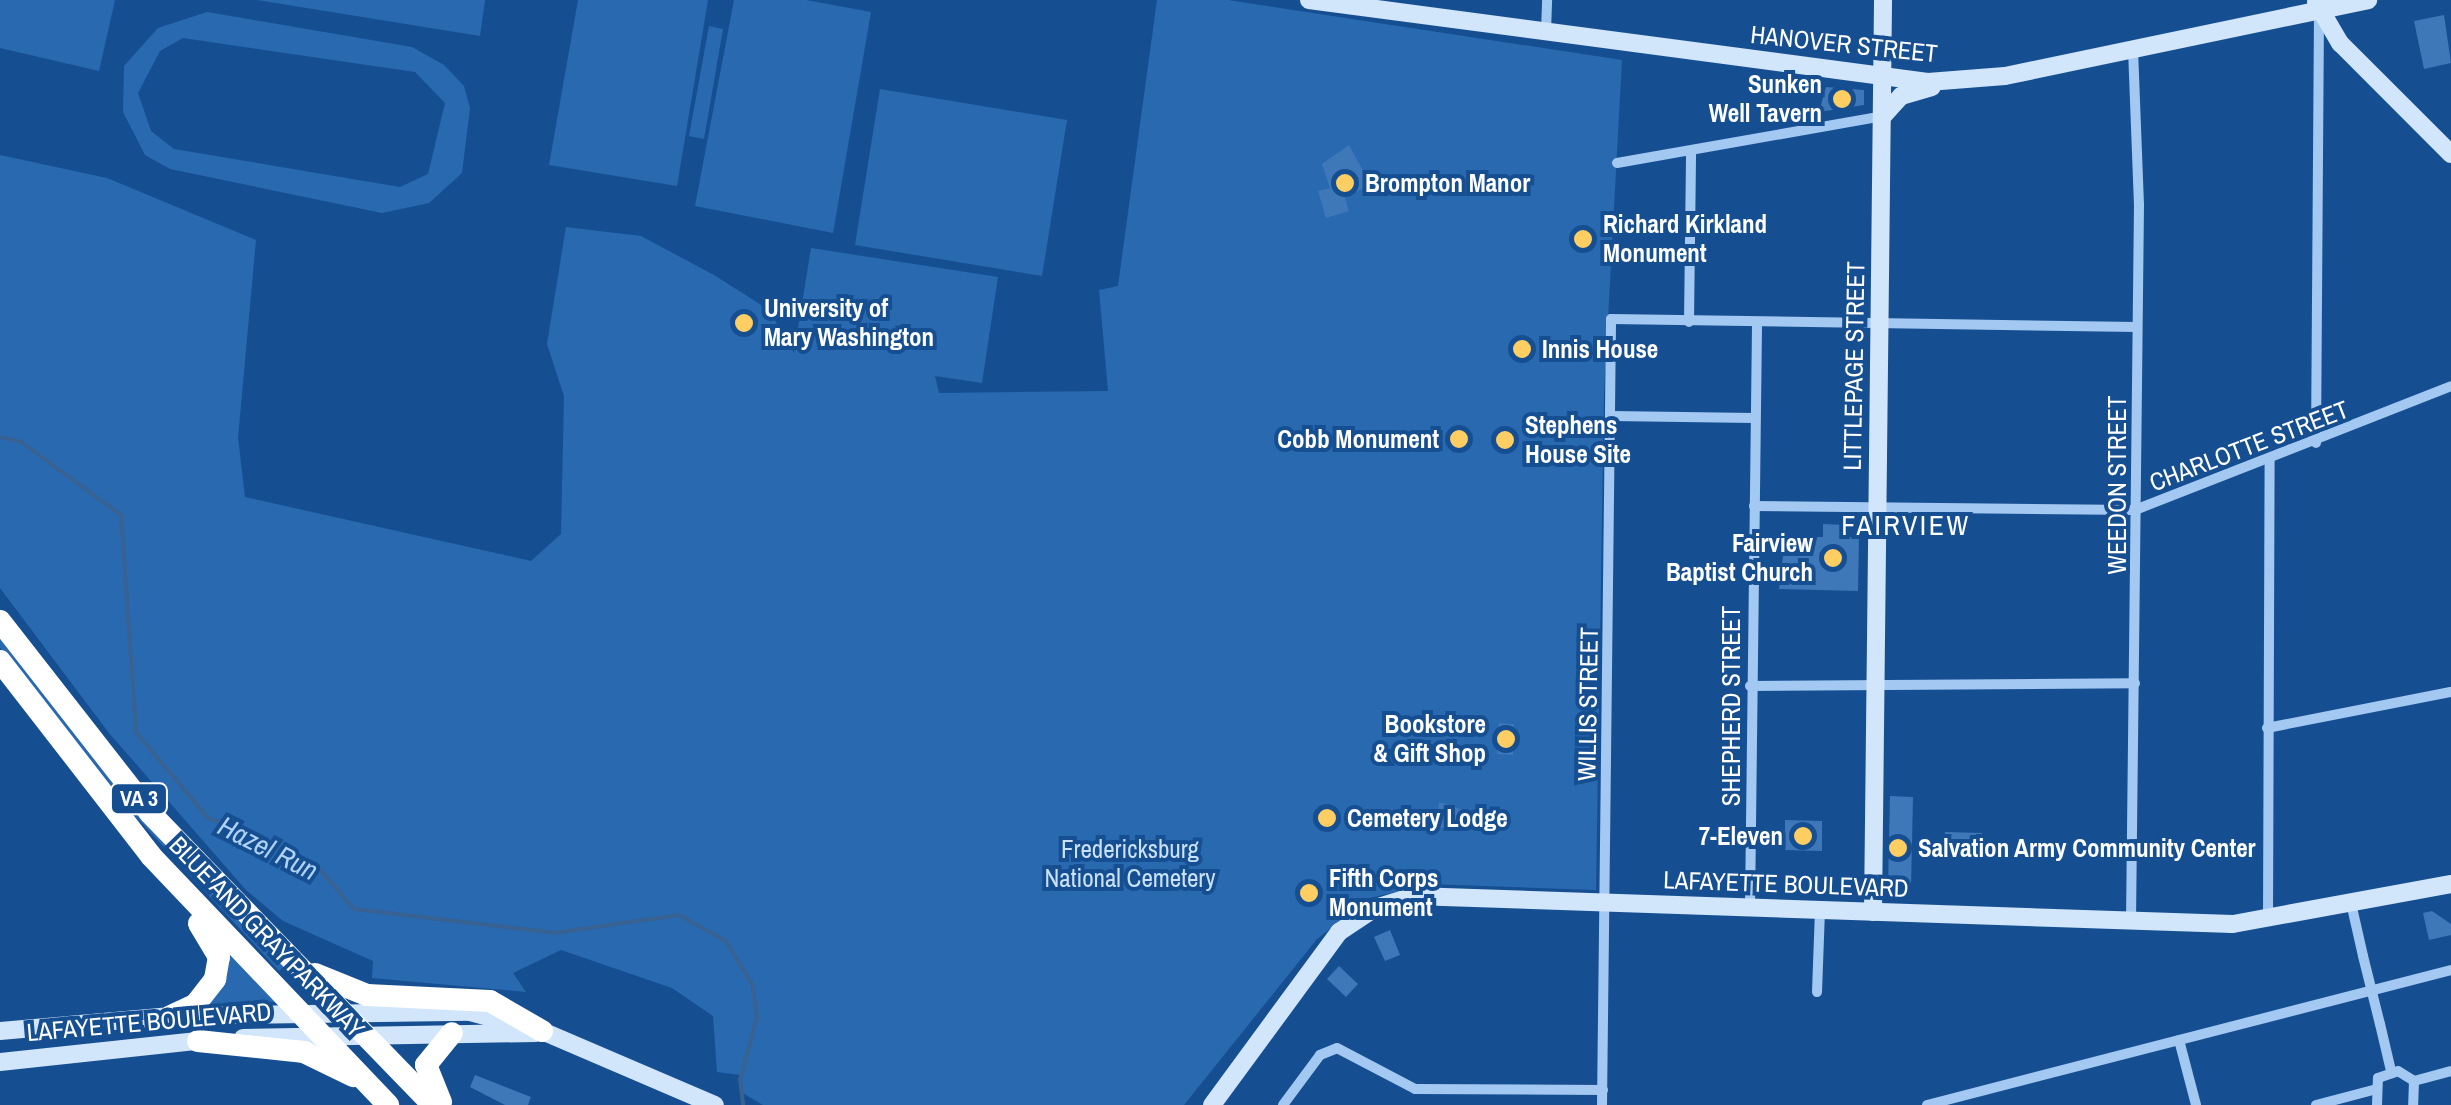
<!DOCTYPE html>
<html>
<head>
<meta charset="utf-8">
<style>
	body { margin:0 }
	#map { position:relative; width:2451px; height:1105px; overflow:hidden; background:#164f91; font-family:"Archivo Narrow",sans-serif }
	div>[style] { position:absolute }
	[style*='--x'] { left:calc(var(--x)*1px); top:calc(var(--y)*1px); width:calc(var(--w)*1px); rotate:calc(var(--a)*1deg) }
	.green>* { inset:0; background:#2869b0 }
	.stream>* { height:4px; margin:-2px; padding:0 2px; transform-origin:2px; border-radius:2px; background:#386292 }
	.building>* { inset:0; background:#3e78b9 }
	.street>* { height:10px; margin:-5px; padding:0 5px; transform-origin:5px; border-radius:5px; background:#a3c8f1 }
	.secondary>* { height:18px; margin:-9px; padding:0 9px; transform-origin:9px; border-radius:9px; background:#d1e5fb }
	.highway>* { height:22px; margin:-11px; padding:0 11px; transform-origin:11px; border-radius:11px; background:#fff }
	.street-bridge>* { height:10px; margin:-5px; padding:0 5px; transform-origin:5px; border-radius:5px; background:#a3c8f1 }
	.dots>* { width:28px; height:28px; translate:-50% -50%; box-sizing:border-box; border:5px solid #164f91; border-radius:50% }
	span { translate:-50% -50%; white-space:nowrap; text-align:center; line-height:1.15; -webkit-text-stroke:8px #164f91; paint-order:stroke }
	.shield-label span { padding:2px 8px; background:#164f91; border:2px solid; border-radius:8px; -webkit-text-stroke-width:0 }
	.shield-label { font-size:22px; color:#fff; font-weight:700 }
	.street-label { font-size:25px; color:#fff }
	.poi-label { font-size:25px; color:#fff; font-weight:700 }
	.right { translate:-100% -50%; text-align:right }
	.left { translate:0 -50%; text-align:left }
	.park-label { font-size:25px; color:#cae2fc }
	.neighbourhood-label { font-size:28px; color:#fff; letter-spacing:2.5px }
	.water-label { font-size:28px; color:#afd2f7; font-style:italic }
</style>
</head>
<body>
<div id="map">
	<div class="green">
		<div style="clip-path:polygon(0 0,115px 0,99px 71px,0 48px)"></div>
		<div style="clip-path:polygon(257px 0,485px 0,480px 36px)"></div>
		<div style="clip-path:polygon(578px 0,708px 0,677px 186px,549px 165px)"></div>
		<div style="clip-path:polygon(734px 0,806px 0,871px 12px,833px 233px,695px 206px)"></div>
		<div style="clip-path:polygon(1157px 0,1228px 0,1622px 60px,1604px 393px,1596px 890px,1429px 884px,1370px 898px,1317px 939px,1184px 1105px,763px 1105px,741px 1092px,741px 1075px,717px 1072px,713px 1016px,672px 988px,561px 950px,513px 973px,526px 992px,372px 978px,373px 961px,283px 921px,246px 890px,109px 733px,0 588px,0 155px,107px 178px,256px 240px,238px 438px,245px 497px,531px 561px,561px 534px,564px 396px,547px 344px,566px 227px,641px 236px,714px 275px,769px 310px,794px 353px,811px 248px,998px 277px,982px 383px,935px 376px,939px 393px,1108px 391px,1099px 290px,1118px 286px)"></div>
		<div style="clip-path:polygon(evenodd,207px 12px,412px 47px,444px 65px,464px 86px,470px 108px,462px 173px,429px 203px,382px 213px,170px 169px,145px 155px,123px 112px,124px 66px,158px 28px,207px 12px,183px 38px,415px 72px,445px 103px,428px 174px,400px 187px,174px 149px,151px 131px,138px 93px,160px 51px,183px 38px)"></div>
		<div style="clip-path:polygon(709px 26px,723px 29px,704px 139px,689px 136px)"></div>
		<div style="clip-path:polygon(880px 89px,1067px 120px,1042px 276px,855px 245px)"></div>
		<div style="clip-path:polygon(0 632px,286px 966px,279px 971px,93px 771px,0 648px)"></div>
		<div style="clip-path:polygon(225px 948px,276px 1002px,208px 1004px,218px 993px)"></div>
	</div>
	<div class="stream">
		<div style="--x:0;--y:437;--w:22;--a:13"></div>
		<div style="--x:21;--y:442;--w:124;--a:36.1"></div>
		<div style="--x:121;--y:515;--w:218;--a:86"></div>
		<div style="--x:136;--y:732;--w:111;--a:50.1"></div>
		<div style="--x:207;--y:817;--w:120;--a:24"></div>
		<div style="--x:317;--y:866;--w:57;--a:49.3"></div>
		<div style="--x:354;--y:909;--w:201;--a:6.8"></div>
		<div style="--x:554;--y:933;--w:126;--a:-8.2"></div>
		<div style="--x:679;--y:915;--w:54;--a:29"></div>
		<div style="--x:726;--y:941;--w:52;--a:59"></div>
		<div style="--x:753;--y:986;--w:31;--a:83"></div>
		<div style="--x:757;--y:1017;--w:64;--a:105.3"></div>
		<div style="--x:740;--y:1079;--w:26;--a:83"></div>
	</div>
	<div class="building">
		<div style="clip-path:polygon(2444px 15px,2451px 63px,2424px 69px,2414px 21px)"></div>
		<div style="clip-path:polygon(1826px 87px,1864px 90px,1864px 105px,1819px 112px)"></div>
		<div style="clip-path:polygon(1349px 145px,1366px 176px,1363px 189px,1344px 195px,1349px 211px,1326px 218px,1318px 191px,1330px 188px,1322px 164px)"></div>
		<div style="clip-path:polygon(1823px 524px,1847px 525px,1846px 537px,1859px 537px,1858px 591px,1779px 589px,1783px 556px,1808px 556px,1808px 537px,1823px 537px)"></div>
		<div style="clip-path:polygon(1499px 723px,1514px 724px,1513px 755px,1497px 754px)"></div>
		<div style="clip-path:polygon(1890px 796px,1913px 797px,1911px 887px,1888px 886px)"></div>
		<div style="clip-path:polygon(1439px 802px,1473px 813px,1472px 829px,1425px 827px,1425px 812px,1438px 813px)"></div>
		<div style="clip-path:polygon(1785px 820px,1822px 821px,1822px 851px,1785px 850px)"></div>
		<div style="clip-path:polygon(1945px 832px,1982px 833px,1982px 852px,1944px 852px)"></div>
		<div style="clip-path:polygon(2432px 911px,2451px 924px,2451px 935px,2429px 940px,2423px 913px)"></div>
		<div style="clip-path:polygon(1390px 930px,1400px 955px,1385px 961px,1374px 937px)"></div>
		<div style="clip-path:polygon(1339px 966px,1358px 984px,1346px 997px,1327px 979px)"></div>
		<div style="clip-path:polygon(475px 1075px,531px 1097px,528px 1105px,505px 1105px,470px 1087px)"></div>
	</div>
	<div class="street">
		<div style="--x:1546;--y:32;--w:32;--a:-88"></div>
		<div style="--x:1617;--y:163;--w:270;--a:-10"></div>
		<div style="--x:1689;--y:322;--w:169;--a:-89.3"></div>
		<div style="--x:1611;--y:416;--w:143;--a:0.8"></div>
		<div style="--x:2316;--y:443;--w:431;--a:-89.6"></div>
		<div style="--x:1754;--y:506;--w:381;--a:0.6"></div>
		<div style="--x:2135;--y:510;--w:339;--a:-21.4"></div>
		<div style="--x:1750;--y:686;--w:385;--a:-0.4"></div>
		<div style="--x:2267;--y:728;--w:187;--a:-11.1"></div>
		<div style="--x:2351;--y:903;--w:54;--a:77.2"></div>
		<div style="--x:1750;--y:907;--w:583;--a:-89.31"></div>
		<div style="--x:2268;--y:920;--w:459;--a:-89.8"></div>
		<div style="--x:2131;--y:921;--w:716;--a:-89.36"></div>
		<div style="--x:2139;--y:205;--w:155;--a:-92.2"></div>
		<div style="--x:1817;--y:992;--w:81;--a:-87.9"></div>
		<div style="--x:2380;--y:1024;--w:48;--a:76.8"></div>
		<div style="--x:2179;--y:1040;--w:67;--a:75.3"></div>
		<div style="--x:2414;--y:1081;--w:38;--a:-15"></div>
		<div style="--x:1283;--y:1105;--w:62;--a:-53.5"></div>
		<div style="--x:1320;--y:1055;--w:18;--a:-22"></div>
		<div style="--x:1337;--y:1048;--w:88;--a:27.7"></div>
		<div style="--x:1415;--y:1089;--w:188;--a:0.3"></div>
		<div style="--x:1602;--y:1105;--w:786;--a:-89.34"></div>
		<div style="--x:1611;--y:319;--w:526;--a:0.87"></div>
		<div style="--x:1927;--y:1105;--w:541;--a:-14.45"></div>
		<div style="--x:2316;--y:1105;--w:59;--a:-14.7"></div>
		<div style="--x:2377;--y:1105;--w:27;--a:-88"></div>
		<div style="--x:2378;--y:1078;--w:21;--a:-19"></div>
		<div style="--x:2398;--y:1071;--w:19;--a:32"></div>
		<div style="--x:2414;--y:1081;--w:24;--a:92"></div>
	</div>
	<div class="secondary">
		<div style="--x:1309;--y:0;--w:624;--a:7.55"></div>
		<div style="--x:1928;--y:82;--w:77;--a:-4.5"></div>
		<div style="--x:2005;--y:76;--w:371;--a:-11.8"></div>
		<div style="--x:2316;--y:2;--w:48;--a:59.7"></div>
		<div style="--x:2340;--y:43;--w:157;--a:45"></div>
		<div style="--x:1883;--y:116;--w:27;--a:-48"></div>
		<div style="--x:1901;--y:96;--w:32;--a:-16"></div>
		<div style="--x:1873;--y:912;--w:912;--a:-89.37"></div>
		<div style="--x:0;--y:1031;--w:172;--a:-5"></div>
		<div style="--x:171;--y:1016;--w:299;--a:-0.8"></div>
		<div style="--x:470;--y:1012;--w:74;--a:14.8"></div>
		<div style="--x:542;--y:1031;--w:188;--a:23.2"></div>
		<div style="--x:243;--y:1038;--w:293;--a:-1"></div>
		<div style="--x:0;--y:1062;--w:208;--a:-6.1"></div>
		<div style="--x:1212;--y:1105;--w:215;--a:-53.7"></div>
		<div style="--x:1339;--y:932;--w:43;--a:-33.7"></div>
		<div style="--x:1375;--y:908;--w:41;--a:-17.1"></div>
		<div style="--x:1414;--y:896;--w:819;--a:1.96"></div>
		<div style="--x:2233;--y:924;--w:222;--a:-10.4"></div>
	</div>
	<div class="highway">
		<div style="--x:0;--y:621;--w:244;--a:52"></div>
		<div style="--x:150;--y:813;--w:407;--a:45.9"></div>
		<div style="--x:0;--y:661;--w:247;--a:52.2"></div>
		<div style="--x:151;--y:856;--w:344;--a:46.4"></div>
		<div style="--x:315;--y:974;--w:56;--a:22"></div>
		<div style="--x:367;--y:995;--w:123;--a:2.8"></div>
		<div style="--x:490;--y:1001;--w:60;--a:30"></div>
		<div style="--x:171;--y:1016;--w:26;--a:-25"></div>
		<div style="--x:195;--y:1005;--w:33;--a:-52"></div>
		<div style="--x:215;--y:979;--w:22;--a:-80"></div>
		<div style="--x:219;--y:957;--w:39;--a:-121"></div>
		<div style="--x:198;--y:1041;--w:107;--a:5.9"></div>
		<div style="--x:304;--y:1052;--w:55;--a:26.1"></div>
		<div style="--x:441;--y:1102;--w:40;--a:-112"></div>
		<div style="--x:426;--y:1065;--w:41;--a:-50.9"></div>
	</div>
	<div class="street-bridge">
		<div style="--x:2363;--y:956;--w:70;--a:76"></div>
	</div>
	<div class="dots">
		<div style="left:1842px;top:99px;background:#ffce63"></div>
		<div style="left:1345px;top:183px;background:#ffce63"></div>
		<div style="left:1583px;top:239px;background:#ffce63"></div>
		<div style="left:744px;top:323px;background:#ffce63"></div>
		<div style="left:1522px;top:349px;background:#ffce63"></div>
		<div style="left:1459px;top:439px;background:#ffce63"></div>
		<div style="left:1505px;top:440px;background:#ffce63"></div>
		<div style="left:1833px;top:558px;background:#ffce63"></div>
		<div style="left:1506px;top:739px;background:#ffce63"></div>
		<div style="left:1327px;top:818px;background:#ffce63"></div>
		<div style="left:1803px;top:836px;background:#ffce63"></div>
		<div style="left:1898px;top:848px;background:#ffce63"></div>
		<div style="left:1309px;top:893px;background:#ffce63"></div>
	</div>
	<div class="shield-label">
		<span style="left:139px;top:799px">VA 3</span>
	</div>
	<div class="street-label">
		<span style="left:1844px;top:44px;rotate:6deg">HANOVER STREET</span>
		<span style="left:1854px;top:366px;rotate:-89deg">LITTLEPAGE STREET</span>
		<span style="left:2249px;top:446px;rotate:-21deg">CHARLOTTE STREET</span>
		<span style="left:2117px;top:485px;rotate:-90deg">WEEDON STREET</span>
		<span style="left:1588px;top:704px;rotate:-89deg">WILLIS STREET</span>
		<span style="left:1731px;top:706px;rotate:-90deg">SHEPHERD STREET</span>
		<span style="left:1786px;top:884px;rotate:2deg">LAFAYETTE BOULEVARD</span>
		<span style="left:267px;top:937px;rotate:46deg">BLUE AND GRAY PARKWAY</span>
		<span style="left:149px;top:1022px;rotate:-5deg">LAFAYETTE BOULEVARD</span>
	</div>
	<div class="poi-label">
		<span class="right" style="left:1822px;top:99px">Sunken<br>Well Tavern</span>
		<span class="left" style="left:1365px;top:183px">Brompton Manor</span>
		<span class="left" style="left:1603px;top:239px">Richard Kirkland<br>Monument</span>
		<span class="left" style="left:764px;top:323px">University of<br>Mary Washington</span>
		<span class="left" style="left:1542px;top:349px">Innis House</span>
		<span class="left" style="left:1525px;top:440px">Stephens<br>House Site</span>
		<span class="right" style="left:1439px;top:439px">Cobb Monument</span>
		<span class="right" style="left:1813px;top:558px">Fairview<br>Baptist Church</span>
		<span class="right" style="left:1486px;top:739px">Bookstore<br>&amp; Gift Shop</span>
		<span class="left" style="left:1347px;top:818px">Cemetery Lodge</span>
		<span class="right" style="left:1783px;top:836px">7-Eleven</span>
		<span class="left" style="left:1918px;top:848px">Salvation Army Community Center</span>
		<span class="left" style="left:1329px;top:893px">Fifth Corps<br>Monument</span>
	</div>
	<div class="park-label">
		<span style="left:1130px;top:864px">Fredericksburg<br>National Cemetery</span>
	</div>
	<div class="neighbourhood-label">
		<span style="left:1906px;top:525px">FAIRVIEW</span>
	</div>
	<div class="water-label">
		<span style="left:268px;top:848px;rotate:27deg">Hazel Run</span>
	</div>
</div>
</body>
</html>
